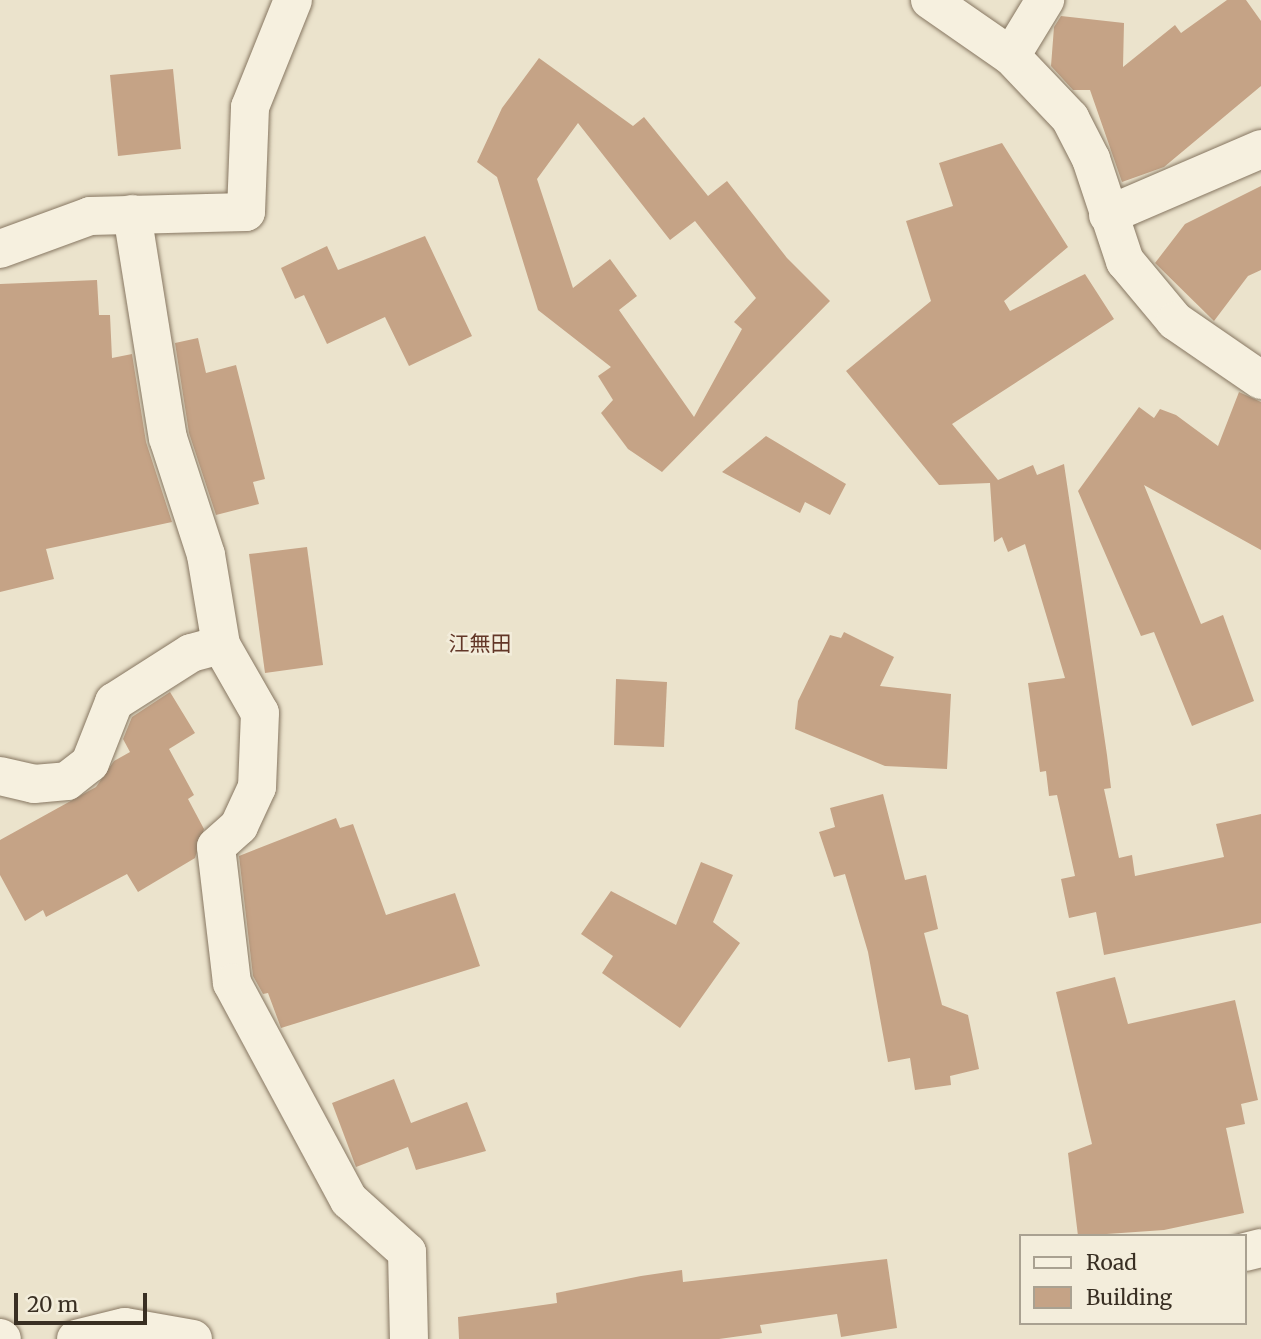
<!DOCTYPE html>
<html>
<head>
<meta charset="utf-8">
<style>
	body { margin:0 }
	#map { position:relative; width:1261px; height:1339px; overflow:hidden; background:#ebe3cc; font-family:Merriweather,"Noto Sans JP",serif }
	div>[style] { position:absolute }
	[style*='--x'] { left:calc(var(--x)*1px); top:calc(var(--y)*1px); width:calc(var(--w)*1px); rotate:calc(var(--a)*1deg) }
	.building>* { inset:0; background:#c5a386 }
	.roads { filter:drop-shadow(0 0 2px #877762) drop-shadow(0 0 2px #877762) }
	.minor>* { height:38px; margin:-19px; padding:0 19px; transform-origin:19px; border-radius:19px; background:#f6f0df }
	span { translate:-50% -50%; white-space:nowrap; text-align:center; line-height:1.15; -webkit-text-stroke:5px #f3eddb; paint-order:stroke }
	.quarter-label { font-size:21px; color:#623627 }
	.legend { position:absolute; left:1019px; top:1234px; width:228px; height:91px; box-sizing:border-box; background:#f3eddb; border:2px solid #a9a191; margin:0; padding:9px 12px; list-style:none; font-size:21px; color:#392f23 }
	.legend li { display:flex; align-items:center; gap:14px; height:35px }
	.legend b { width:35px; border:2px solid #a9a191 }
	.scale { position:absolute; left:14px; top:1293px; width:133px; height:32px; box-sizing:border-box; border:4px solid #392f23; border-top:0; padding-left:9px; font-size:21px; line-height:24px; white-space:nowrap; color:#392f23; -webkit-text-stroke:5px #f3eddb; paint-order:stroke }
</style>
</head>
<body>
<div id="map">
	<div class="building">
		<div style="clip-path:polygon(1227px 0,1246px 0,1261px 21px,1261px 86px,1164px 167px,1122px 182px,1090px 90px,1073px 90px,1051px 66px,1054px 27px,1061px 16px,1124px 23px,1123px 67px,1175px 25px,1181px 33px)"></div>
		<div style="clip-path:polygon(evenodd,539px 58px,633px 126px,644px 117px,708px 196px,727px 181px,787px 258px,830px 301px,662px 472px,628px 449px,601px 413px,613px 400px,598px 376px,611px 367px,538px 310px,497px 177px,477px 162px,502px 108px,539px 58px,578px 123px,670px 240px,695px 221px,756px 298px,734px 322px,742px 329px,694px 417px,619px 310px,637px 296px,610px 259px,573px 288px,537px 179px,578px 123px)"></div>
		<div style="clip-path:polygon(173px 69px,181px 149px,118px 156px,110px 75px)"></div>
		<div style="clip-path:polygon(1002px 143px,1068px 247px,1004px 301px,1010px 311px,1085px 274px,1114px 319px,952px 424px,998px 480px,1033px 465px,1037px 475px,1064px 464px,1107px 755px,1111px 788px,1104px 789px,1119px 858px,1132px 855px,1135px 876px,1224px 857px,1216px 824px,1261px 814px,1261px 923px,1104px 955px,1096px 912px,1069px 918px,1061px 879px,1075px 876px,1057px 795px,1049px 796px,1046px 771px,1040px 772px,1028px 683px,1065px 678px,1025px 544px,1008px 552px,1002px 537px,994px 542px,990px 483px,939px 485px,846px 371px,931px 301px,906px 221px,953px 206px,939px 163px)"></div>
		<div style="clip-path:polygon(1261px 186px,1261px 270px,1248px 276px,1214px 321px,1155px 263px,1185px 224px)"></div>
		<div style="clip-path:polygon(425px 236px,472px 336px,409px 366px,385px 317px,327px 344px,304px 295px,295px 299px,281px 268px,327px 246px,338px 270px)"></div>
		<div style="clip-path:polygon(97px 280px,99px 315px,110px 315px,112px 358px,132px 354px,146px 442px,172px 522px,46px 549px,54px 579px,0 592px,0 284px)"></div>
		<div style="clip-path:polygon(198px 338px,206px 373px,236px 365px,265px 479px,253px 482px,259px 504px,216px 515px,189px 433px,175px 343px)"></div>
		<div style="clip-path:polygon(1239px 392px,1261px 402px,1261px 550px,1144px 485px,1201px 624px,1223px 615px,1254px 701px,1192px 726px,1154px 632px,1141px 636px,1078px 491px,1139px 407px,1154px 418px,1160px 409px,1176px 415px,1218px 446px)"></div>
		<div style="clip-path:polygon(766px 436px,846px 484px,830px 515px,805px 502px,800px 513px,722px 472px)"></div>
		<div style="clip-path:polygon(307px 547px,323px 665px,265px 673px,249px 554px)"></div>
		<div style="clip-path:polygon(844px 632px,894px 657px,880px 686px,951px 694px,947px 769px,885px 766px,795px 729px,798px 701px,830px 635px,841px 638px)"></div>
		<div style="clip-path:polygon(616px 679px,667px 682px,664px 747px,614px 745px)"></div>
		<div style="clip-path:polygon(170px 692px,195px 733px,169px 749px,194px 795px,188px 799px,204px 829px,195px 858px,138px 892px,127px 874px,46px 917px,43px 910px,25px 921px,0 875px,0 840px,96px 787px,114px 761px,130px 752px,123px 739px,132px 717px)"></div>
		<div style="clip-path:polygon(883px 794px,905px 880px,926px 875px,938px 929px,924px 933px,942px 1005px,968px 1015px,979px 1069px,950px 1076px,951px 1085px,915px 1090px,910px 1058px,888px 1062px,868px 952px,845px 874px,834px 877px,819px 832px,835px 827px,830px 808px)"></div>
		<div style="clip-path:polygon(336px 818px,340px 828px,353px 824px,386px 915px,455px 893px,480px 966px,281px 1028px,268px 993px,263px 994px,253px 976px,239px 856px)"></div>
		<div style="clip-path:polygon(701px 862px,733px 875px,713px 922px,740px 943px,680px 1028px,602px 973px,613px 956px,581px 934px,611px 891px,676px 925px)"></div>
		<div style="clip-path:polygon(1115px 977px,1128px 1024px,1235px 1000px,1258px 1100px,1241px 1104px,1245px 1124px,1226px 1128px,1244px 1213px,1164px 1230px,1078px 1236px,1068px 1153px,1092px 1144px,1056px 992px)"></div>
		<div style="clip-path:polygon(394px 1079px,411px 1123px,467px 1102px,486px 1151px,416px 1170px,408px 1147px,356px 1167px,332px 1103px)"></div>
		<div style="clip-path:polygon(887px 1259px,897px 1328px,841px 1337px,837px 1314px,760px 1325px,762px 1333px,719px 1339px,459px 1339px,458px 1317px,557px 1303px,556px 1293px,641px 1276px,682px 1270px,683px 1282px)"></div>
	</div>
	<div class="roads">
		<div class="minor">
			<div style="--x:930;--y:0;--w:98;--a:34.7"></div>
			<div style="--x:1011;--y:56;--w:86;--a:46.4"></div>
			<div style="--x:1070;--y:118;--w:46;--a:62.9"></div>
			<div style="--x:1091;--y:159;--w:108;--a:71.6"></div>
			<div style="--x:1125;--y:261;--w:78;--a:50.2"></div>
			<div style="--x:1175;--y:321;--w:104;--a:34.5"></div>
			<div style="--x:1011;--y:56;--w:66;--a:-58.7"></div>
			<div style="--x:132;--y:214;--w:227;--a:80.9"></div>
			<div style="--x:168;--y:438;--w:123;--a:72"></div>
			<div style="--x:206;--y:555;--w:91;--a:80.5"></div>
			<div style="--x:221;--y:645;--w:78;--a:60.2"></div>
			<div style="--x:260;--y:713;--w:74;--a:92.3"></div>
			<div style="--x:257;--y:787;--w:43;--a:114.8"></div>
			<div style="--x:239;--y:826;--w:31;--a:138"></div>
			<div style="--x:216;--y:847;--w:137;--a:83.3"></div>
			<div style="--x:232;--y:983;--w:247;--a:61.7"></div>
			<div style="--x:349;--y:1200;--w:78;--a:41.9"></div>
			<div style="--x:407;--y:1252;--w:87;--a:88.7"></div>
			<div style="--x:1108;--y:215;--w:167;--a:-23.3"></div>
			<div style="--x:0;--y:249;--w:96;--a:-20.1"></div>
			<div style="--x:90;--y:216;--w:156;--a:-1.5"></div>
			<div style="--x:246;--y:212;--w:105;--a:-87.8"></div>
			<div style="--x:250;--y:107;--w:115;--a:-68.1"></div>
			<div style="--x:0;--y:776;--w:35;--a:13"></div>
			<div style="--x:34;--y:784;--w:33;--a:-5"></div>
			<div style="--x:67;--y:781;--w:29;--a:-38"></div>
			<div style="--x:90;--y:763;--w:66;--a:-68.5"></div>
			<div style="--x:114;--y:702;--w:91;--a:-32.5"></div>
			<div style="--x:191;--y:653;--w:31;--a:-15"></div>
			<div style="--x:1245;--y:1252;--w:16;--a:-14"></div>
			<div style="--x:0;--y:1338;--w:2;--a:27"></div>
			<div style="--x:76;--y:1339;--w:50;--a:-13.8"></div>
			<div style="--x:125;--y:1327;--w:69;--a:10"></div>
		</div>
	</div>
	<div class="quarter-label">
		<span style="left:480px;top:644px">江無田</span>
	</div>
	<ul class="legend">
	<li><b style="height:9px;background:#f6f0df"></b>Road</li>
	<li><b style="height:19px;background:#c5a386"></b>Building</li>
	</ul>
	<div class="scale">20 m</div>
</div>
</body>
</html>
